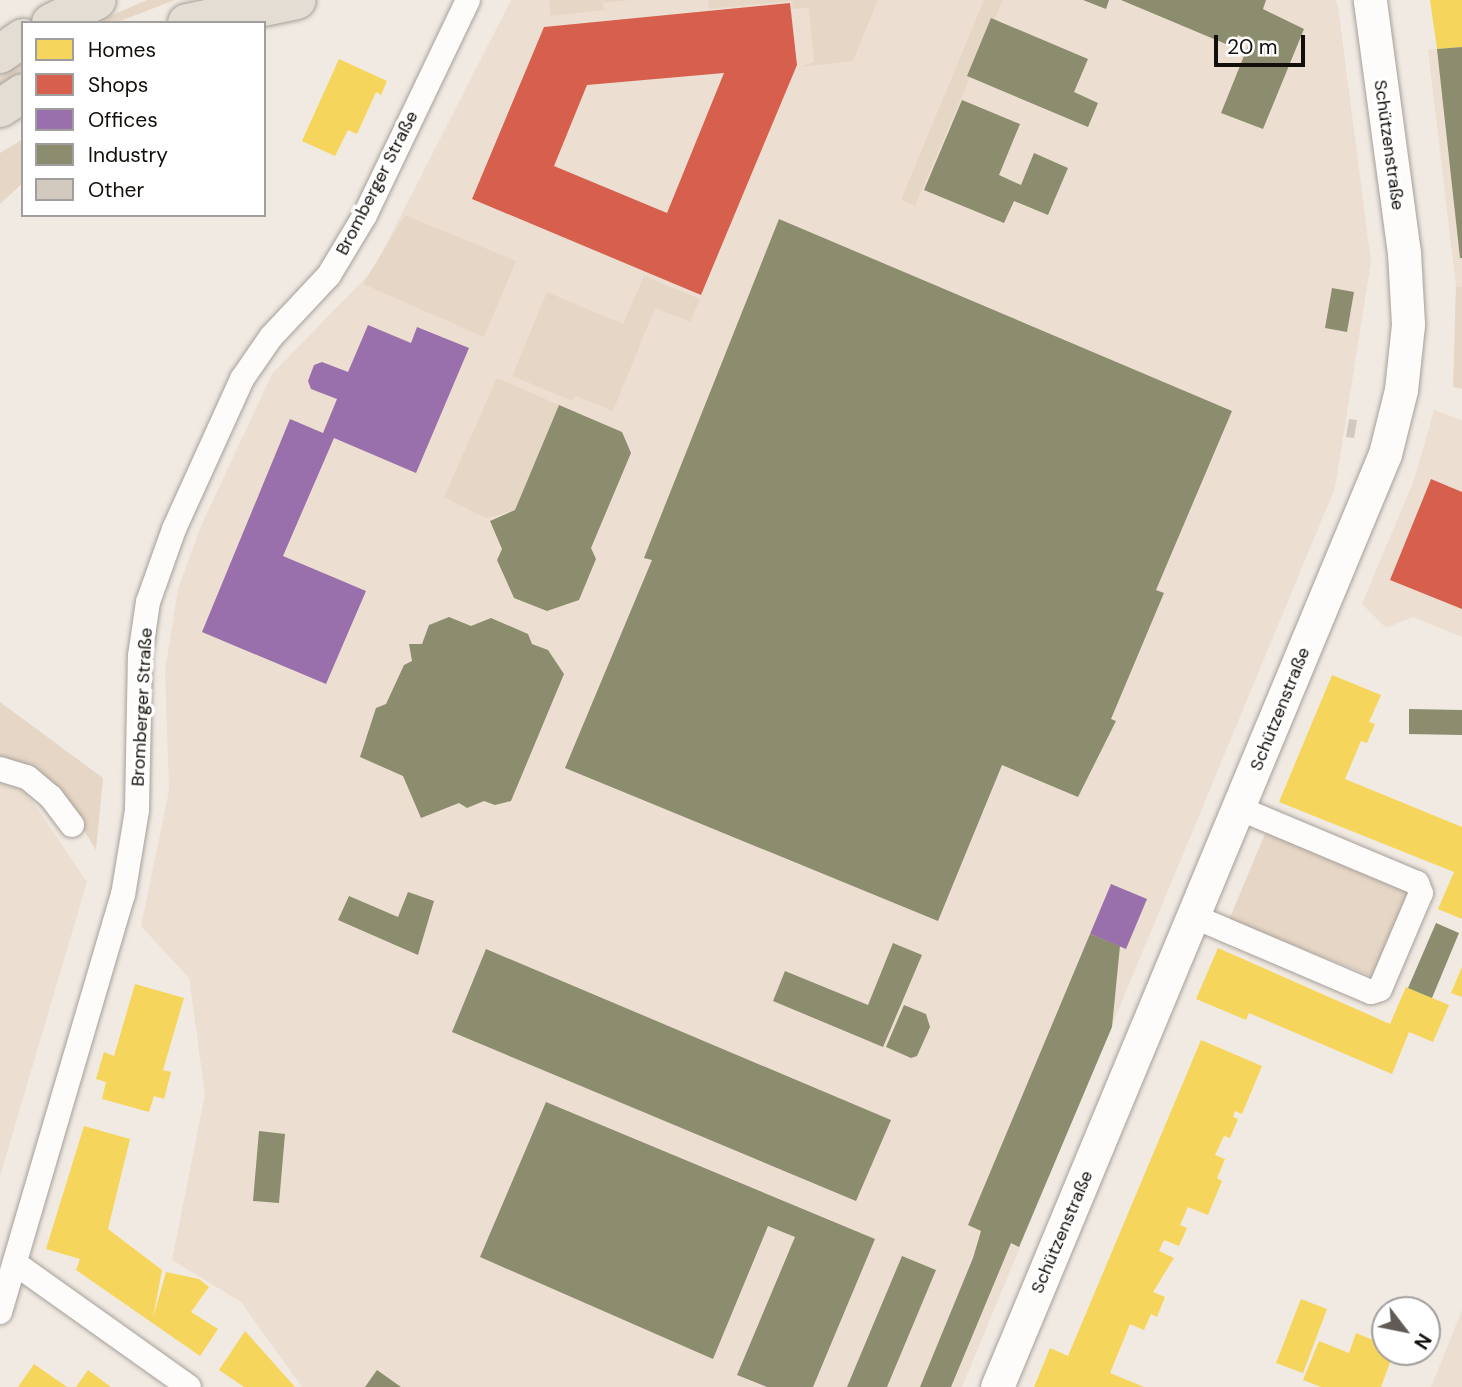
<!DOCTYPE html>
<html>
<head>
<meta charset="utf-8">
<style>
	body { margin:0 }
	#map { position:relative; width:1462px; height:1387px; overflow:hidden; background:#f1eae2; font-family:"DM Sans",sans-serif }
	div>[style] { position:absolute }
	[style*='--x'] { left:calc(var(--x)*1px); top:calc(var(--y)*1px); width:calc(var(--w)*1px); rotate:calc(var(--a)*1deg) }
	.built>* { inset:0; background:#ecdfd1 }
	.green>* { inset:0; background:#e6d6c5 }
	.homes>* { inset:0; background:#f6d55c }
	.shops>* { inset:0; background:#d6604d }
	.offices>* { inset:0; background:#9970ab }
	.industry>* { inset:0; background:#8c8c6e }
	.building>* { inset:0; background:#d3cabf }
	.roads { filter:drop-shadow(0 0 2px #a6a09a) drop-shadow(0 0 2px #a6a09a) }
	.street>* { height:24px; margin:-12px; padding:0 12px; transform-origin:12px; border-radius:12px; background:#fdfcfb }
	.secondary>* { height:33px; margin:-16.5px; padding:0 16.5px; transform-origin:16.5px; border-radius:16.5px; background:#fdfcfb }
	.primary>* { height:38px; margin:-19px; padding:0 19px; transform-origin:19px; border-radius:19px; background:#e3ddd4 }
	span { translate:-50% -50%; white-space:nowrap; text-align:center; line-height:1.15; -webkit-text-stroke:7px #fff; paint-order:stroke }
	.street-label { font-size:18px; color:#120e09 }
	.legend { position:absolute; left:21px; top:21px; width:245px; height:196px; box-sizing:border-box; background:#fff; border:2px solid #a09f9d; margin:0; padding:9px 12px; list-style:none; font-size:21px; color:#120e09 }
	.legend li { display:flex; align-items:center; gap:14px; height:35px }
	.legend b { width:35px; border:2px solid #a09f9d }
	.north { position:absolute; left:1371px; top:1296px; width:70px; height:70px; box-sizing:border-box; background:#fff; border:2px solid #a09f9d; border-radius:50%; rotate:122deg; font-size:19px; font-weight:700; line-height:28px; text-align:center; color:#120e09 }
	.north::after { content:''; display:block; margin:auto; width:24px; height:32px; background:#605b55; clip-path:polygon(50% 0,100% 100%,50% 72%,0 100%) }
	.scale { position:absolute; left:1214px; top:35px; width:91px; height:32px; box-sizing:border-box; border:4px solid #120e09; border-top:0; padding-left:9px; font-size:21px; line-height:24px; white-space:nowrap; color:#120e09; -webkit-text-stroke:5px #fff; paint-order:stroke }
</style>
</head>
<body>
<div id="map">
	<div class="built">
		<div style="clip-path:polygon(511px 0,1335px 0,1338px 6px,1371px 262px,1335px 488px,962px 1387px,302px 1387px,241px 1302px,172px 1260px,205px 1094px,189px 978px,141px 926px,169px 791px,165px 671px,178px 589px,201px 526px,272px 374px,373px 270px)"></div>
		<div style="clip-path:polygon(1462px 46px,1462px 287px,1456px 287px,1428px 50px)"></div>
		<div style="clip-path:polygon(1434px 410px,1462px 420px,1462px 637px,1413px 617px,1386px 628px,1362px 604px,1414px 480px)"></div>
		<div style="clip-path:polygon(0 776px,22px 786px,87px 882px,0 1176px)"></div>
		<div style="clip-path:polygon(1462px 1310px,1462px 1387px,1431px 1387px)"></div>
	</div>
	<div class="green">
		<div style="clip-path:polygon(147px 0,175px 0,115px 23px,94px 23px)"></div>
		<div style="clip-path:polygon(549px 0,631px 0,603px 3px,604px 10px,551px 16px)"></div>
		<div style="clip-path:polygon(708px 0,878px 0,853px 61px,799px 67px,814px 62px,809px 8px,793px 9px,792px 1px,709px 9px)"></div>
		<div style="clip-path:polygon(984px 0,1003px 0,915px 206px,901px 200px)"></div>
		<div style="clip-path:polygon(23px 61px,23px 71px,0 86px,0 76px)"></div>
		<div style="clip-path:polygon(23px 139px,23px 183px,0 204px,0 153px)"></div>
		<div style="clip-path:polygon(405px 215px,516px 261px,484px 337px,363px 284px)"></div>
		<div style="clip-path:polygon(644px 276px,700px 299px,690px 322px,655px 308px,613px 411px,576px 396px,573px 401px,512px 376px,547px 292px,623px 324px)"></div>
		<div style="clip-path:polygon(1456px 287px,1462px 287px,1462px 389px,1453px 387px)"></div>
		<div style="clip-path:polygon(497px 378px,559px 405px,515px 510px,486px 518px,444px 497px)"></div>
		<div style="clip-path:polygon(0 702px,103px 778px,96px 850px,78px 821px,0 762px)"></div>
		<div style="clip-path:polygon(1267px 829px,1408px 891px,1374px 977px,1229px 920px)"></div>
	</div>
	<div class="homes">
		<div style="clip-path:polygon(1430px 0,1462px 0,1462px 47px,1437px 49px)"></div>
		<div style="clip-path:polygon(339px 59px,387px 81px,381px 95px,376px 92px,357px 134px,348px 130px,335px 156px,302px 141px)"></div>
		<div style="clip-path:polygon(1332px 675px,1381px 695px,1369px 722px,1375px 724px,1367px 743px,1361px 741px,1345px 779px,1462px 827px,1462px 919px,1438px 909px,1454px 872px,1279px 802px)"></div>
		<div style="clip-path:polygon(1218px 948px,1390px 1024px,1406px 987px,1449px 1005px,1433px 1042px,1409px 1032px,1392px 1074px,1249px 1013px,1246px 1020px,1196px 999px)"></div>
		<div style="clip-path:polygon(1462px 967px,1462px 997px,1451px 993px)"></div>
		<div style="clip-path:polygon(135px 984px,184px 998px,163px 1070px,171px 1072px,164px 1099px,154px 1096px,149px 1112px,102px 1099px,106px 1082px,96px 1079px,104px 1052px,114px 1056px)"></div>
		<div style="clip-path:polygon(1201px 1040px,1262px 1066px,1242px 1114px,1235px 1111px,1233px 1117px,1238px 1119px,1230px 1138px,1224px 1136px,1215px 1155px,1225px 1159px,1217px 1178px,1222px 1181px,1208px 1215px,1188px 1207px,1180px 1225px,1187px 1228px,1179px 1246px,1164px 1240px,1159px 1251px,1174px 1258px,1153px 1292px,1165px 1297px,1157px 1317px,1151px 1314px,1144px 1330px,1130px 1324px,1110px 1373px,1144px 1387px,1034px 1387px,1050px 1348px,1068px 1356px)"></div>
		<div style="clip-path:polygon(84px 1126px,130px 1139px,108px 1229px,162px 1270px,153px 1318px,166px 1272px,199px 1279px,209px 1287px,191px 1312px,218px 1329px,200px 1356px,76px 1270px,80px 1259px,46px 1249px)"></div>
		<div style="clip-path:polygon(1301px 1299px,1327px 1309px,1303px 1373px,1276px 1363px)"></div>
		<div style="clip-path:polygon(245px 1331px,295px 1387px,244px 1387px,219px 1370px)"></div>
		<div style="clip-path:polygon(1356px 1333px,1385px 1345px,1385px 1352px,1394px 1352px,1381px 1387px,1321px 1387px,1303px 1380px,1319px 1341px,1349px 1353px)"></div>
		<div style="clip-path:polygon(34px 1364px,67px 1387px,18px 1387px)"></div>
		<div style="clip-path:polygon(88px 1370px,111px 1387px,76px 1387px)"></div>
	</div>
	<div class="shops">
		<div style="clip-path:polygon(evenodd,790px 3px,797px 65px,701px 295px,472px 199px,544px 27px,790px 3px,724px 73px,667px 213px,554px 166px,587px 85px,724px 73px)"></div>
		<div style="clip-path:polygon(1431px 479px,1462px 492px,1462px 609px,1390px 580px)"></div>
	</div>
	<div class="offices">
		<div style="clip-path:polygon(368px 325px,411px 343px,417px 327px,469px 348px,416px 473px,334px 438px,283px 556px,366px 591px,326px 684px,202px 632px,290px 419px,323px 433px,337px 399px,311px 389px,308px 381px,314px 365px,322px 362px,348px 372px)"></div>
		<div style="clip-path:polygon(1111px 884px,1147px 899px,1126px 949px,1090px 934px)"></div>
	</div>
	<div class="industry">
		<div style="clip-path:polygon(1083px 0,1109px 0,1106px 9px)"></div>
		<div style="clip-path:polygon(1121px 0,1266px 0,1263px 9px,1304px 29px,1263px 129px,1221px 113px,1250px 41px,1238px 35px,1233px 47px)"></div>
		<div style="clip-path:polygon(991px 18px,1088px 59px,1074px 92px,1098px 103px,1088px 127px,967px 76px)"></div>
		<div style="clip-path:polygon(1462px 47px,1462px 258px,1460px 258px,1437px 49px)"></div>
		<div style="clip-path:polygon(962px 100px,1020px 124px,999px 175px,1021px 185px,1034px 153px,1068px 168px,1048px 215px,1014px 201px,1004px 223px,924px 190px)"></div>
		<div style="clip-path:polygon(779px 219px,1232px 411px,1156px 590px,1164px 593px,1111px 719px,1116px 721px,1078px 797px,1002px 765px,938px 921px,565px 768px,652px 560px,644px 558px)"></div>
		<div style="clip-path:polygon(1332px 288px,1354px 292px,1347px 332px,1325px 328px)"></div>
		<div style="clip-path:polygon(559px 405px,622px 432px,631px 453px,591px 548px,596px 559px,579px 600px,547px 611px,514px 598px,497px 560px,502px 549px,490px 521px,515px 510px)"></div>
		<div style="clip-path:polygon(449px 617px,471px 626px,491px 618px,528px 634px,532px 644px,548px 650px,564px 674px,511px 801px,495px 805px,484px 801px,467px 808px,459px 803px,421px 818px,403px 776px,360px 757px,376px 708px,386px 704px,404px 665px,412px 661px,409px 644px,422px 644px,429px 625px)"></div>
		<div style="clip-path:polygon(1409px 709px,1462px 710px,1462px 735px,1409px 734px)"></div>
		<div style="clip-path:polygon(408px 892px,434px 901px,418px 955px,338px 920px,349px 896px,398px 917px)"></div>
		<div style="clip-path:polygon(1436px 923px,1459px 933px,1432px 998px,1408px 988px)"></div>
		<div style="clip-path:polygon(1090px 934px,1120px 946px,1112px 1027px,1019px 1247px,1011px 1243px,951px 1387px,920px 1387px,973px 1258px,981px 1231px,968px 1225px)"></div>
		<div style="clip-path:polygon(893px 943px,922px 955px,883px 1047px,773px 1001px,785px 971px,868px 1005px)"></div>
		<div style="clip-path:polygon(486px 949px,891px 1120px,856px 1201px,452px 1032px)"></div>
		<div style="clip-path:polygon(904px 1005px,926px 1014px,930px 1027px,917px 1056px,911px 1058px,886px 1047px)"></div>
		<div style="clip-path:polygon(546px 1102px,875px 1239px,813px 1387px,767px 1387px,737px 1375px,795px 1237px,768px 1226px,713px 1359px,480px 1257px)"></div>
		<div style="clip-path:polygon(259px 1131px,285px 1134px,279px 1203px,253px 1201px)"></div>
		<div style="clip-path:polygon(902px 1256px,936px 1270px,887px 1387px,847px 1387px)"></div>
		<div style="clip-path:polygon(377px 1370px,401px 1387px,365px 1387px)"></div>
	</div>
	<div class="building">
		<div style="clip-path:polygon(1349px 419px,1357px 420px,1354px 438px,1346px 437px)"></div>
	</div>
	<div class="roads">
		<div class="street">
			<div style="--x:0;--y:769;--w:28;--a:17"></div>
			<div style="--x:27;--y:777;--w:31;--a:40"></div>
			<div style="--x:51;--y:797;--w:35;--a:53"></div>
			<div style="--x:1195;--y:917;--w:191;--a:23.1"></div>
			<div style="--x:1371;--y:992;--w:9;--a:-18"></div>
			<div style="--x:1380;--y:989;--w:104;--a:-66.9"></div>
			<div style="--x:1421;--y:893;--w:11;--a:-112"></div>
			<div style="--x:1417;--y:883;--w:193;--a:-157.2"></div>
			<div style="--x:16;--y:1264;--w:212;--a:35.4"></div>
			<div style="--x:0;--y:1312;--w:435;--a:-73.6"></div>
			<div style="--x:123;--y:895;--w:86;--a:-80.6"></div>
			<div style="--x:137;--y:810;--w:154;--a:-88.9"></div>
			<div style="--x:140;--y:656;--w:55;--a:-81.6"></div>
			<div style="--x:148;--y:602;--w:77;--a:-70.4"></div>
			<div style="--x:174;--y:529;--w:165;--a:-65.6"></div>
			<div style="--x:242;--y:379;--w:51;--a:-55.4"></div>
			<div style="--x:271;--y:337;--w:85;--a:-46.9"></div>
			<div style="--x:329;--y:275;--w:70;--a:-59"></div>
			<div style="--x:365;--y:215;--w:238;--a:-64.4"></div>
		</div>
		<div class="secondary">
			<div style="--x:997;--y:1387;--w:1010;--a:-67.42"></div>
			<div style="--x:1385;--y:454;--w:66;--a:-76"></div>
			<div style="--x:1401;--y:390;--w:66;--a:-83.9"></div>
			<div style="--x:1408;--y:324;--w:71;--a:-93.2"></div>
			<div style="--x:1404;--y:253;--w:255;--a:-97.7"></div>
		</div>
		<div class="primary">
			<div style="--x:51;--y:23;--w:51;--a:-26.6"></div>
			<div style="--x:187;--y:23;--w:112;--a:-11.8"></div>
			<div style="--x:0;--y:54;--w:28;--a:-35"></div>
			<div style="--x:0;--y:108;--w:27;--a:-33"></div>
		</div>
	</div>
	<div class="street-label">
		<span style="left:1389px;top:145px;rotate:82deg">Schützenstraße</span>
		<span style="left:377px;top:183px;rotate:-63deg">Bromberger Straße</span>
		<span style="left:142px;top:707px;rotate:-87deg">Bromberger Straße</span>
		<span style="left:1280px;top:709px;rotate:-68deg">Schützenstraße</span>
		<span style="left:1062px;top:1232px;rotate:-67deg">Schützenstraße</span>
	</div>
	<ul class="legend">
	<li><b style="height:19px;background:#f6d55c"></b>Homes</li>
	<li><b style="height:19px;background:#d6604d"></b>Shops</li>
	<li><b style="height:19px;background:#9970ab"></b>Offices</li>
	<li><b style="height:19px;background:#8c8c6e"></b>Industry</li>
	<li><b style="height:19px;background:#d3cabf"></b>Other</li>
	</ul>
	<div class="north">N</div>
	<div class="scale">20 m</div>
</div>
</body>
</html>
